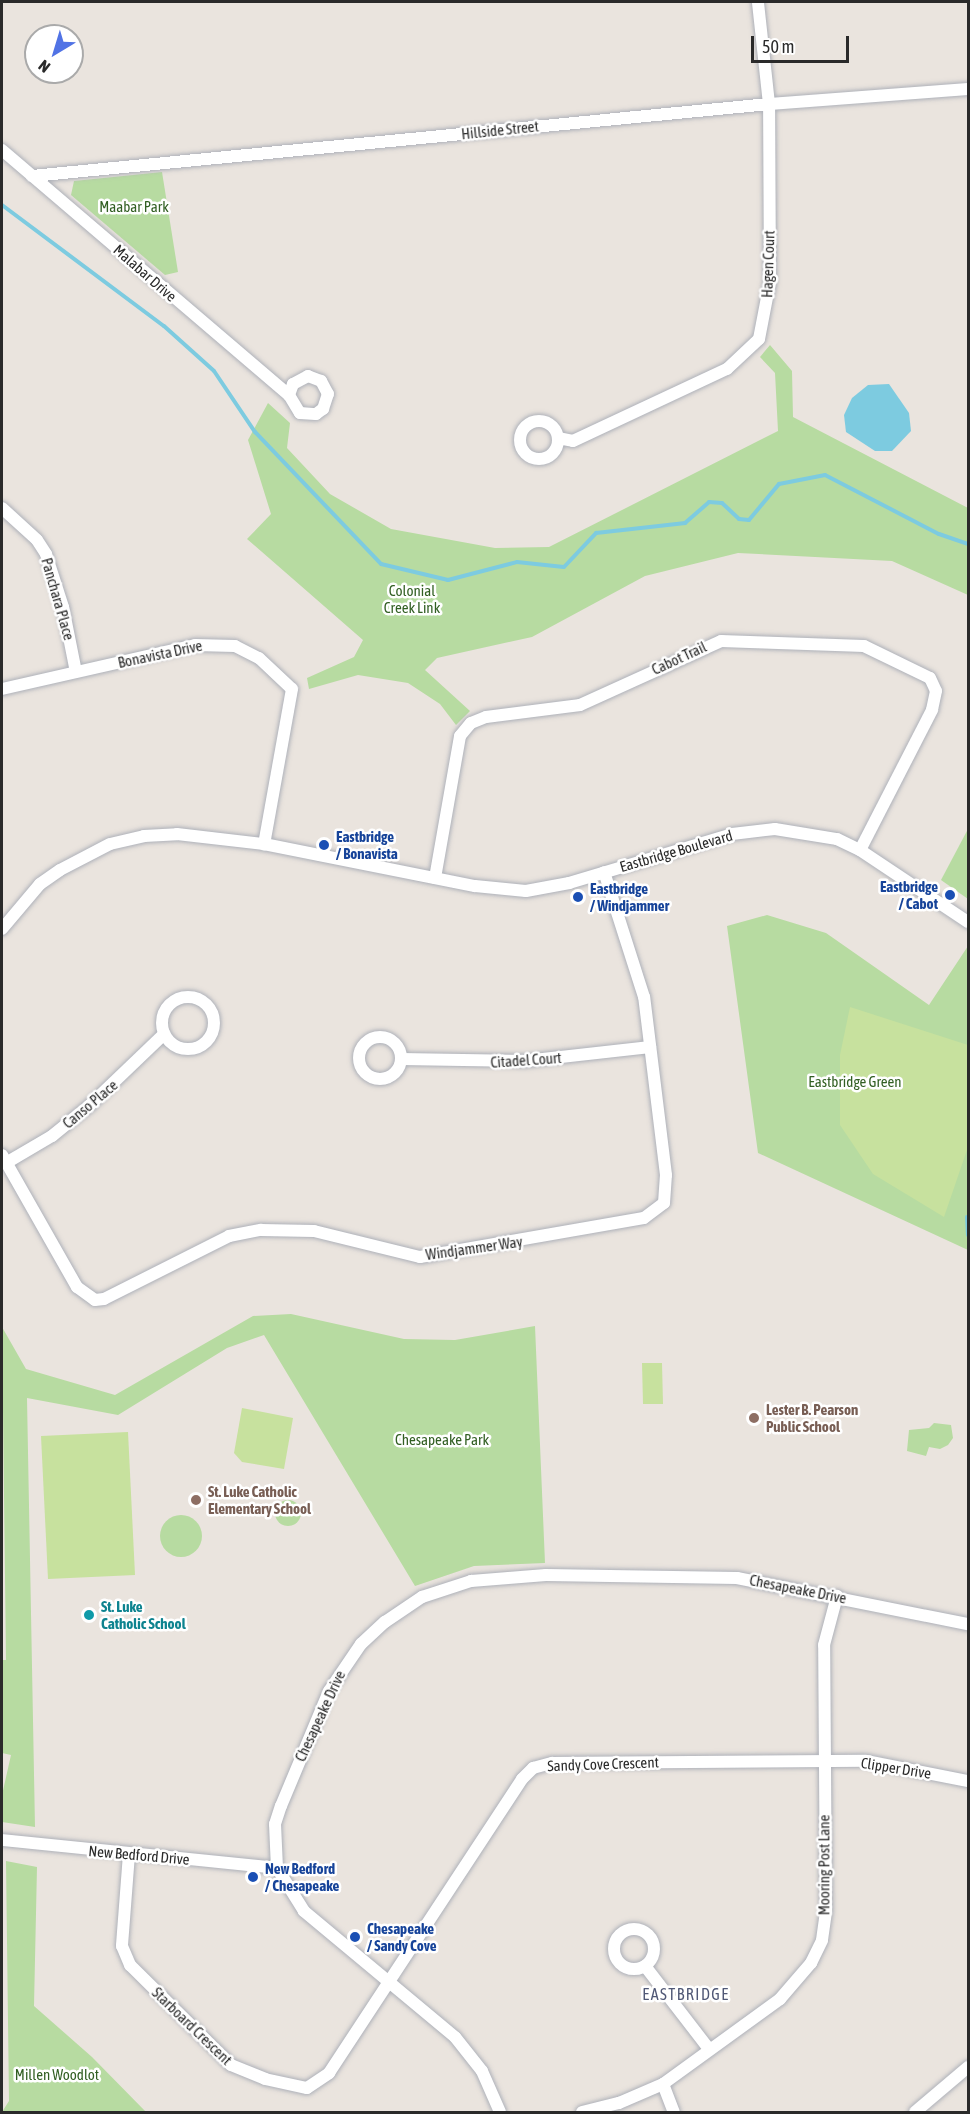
<!DOCTYPE html>
<html>
<head>
<meta charset="utf-8">
<style>
	body { margin:0 }
	#map { position:relative; width:970px; height:2114px; overflow:hidden; background:#eae4de; font-family:"Asap Condensed",sans-serif }
	div>[style] { position:absolute }
	[style*='--x'] { left:calc(var(--x)*1px); top:calc(var(--y)*1px); width:calc(var(--w)*1px); rotate:calc(var(--a)*1deg) }
	.green>* { inset:0; background:#b7dba1 }
	.round { border-radius:50% }
	.pitch>* { inset:0; background:#c7e19e }
	.water>* { inset:0; background:#7dcbe0 }
	.stream>* { height:4px; margin:-2px; padding:0 2px; transform-origin:2px; border-radius:2px; background:#7dcbe0 }
	.roads { filter:drop-shadow(0 0 2px #aeb1b9) drop-shadow(0 0 2px #aeb1b9) }
	.minor>* { height:12px; margin:-6px; padding:0 6px; transform-origin:6px; border-radius:6px; background:#fff }
	.minor>.ring { margin:-6px; padding:0; box-sizing:content-box; background:none; border:12px solid #fff; border-radius:50% }
	.dots>* { width:16px; height:16px; translate:-50% -50%; box-sizing:border-box; border:3px solid #fff; border-radius:50% }
	span { translate:-50% -50%; white-space:nowrap; text-align:center; line-height:1.15; -webkit-text-stroke:5px #fff; paint-order:stroke }
	.street-label { font-size:15px; color:#2a2a2a }
	.park-label { font-size:15px; color:#325f23 }
	.transit-label { font-size:15px; color:#164399; font-weight:700 }
	.left { translate:0 -50%; text-align:left }
	.right { translate:-100% -50%; text-align:right }
	.education-label { font-size:15px; color:#785e54; font-weight:700 }
	.culture-label { font-size:15px; color:#0d838f; font-weight:700 }
	.neighbourhood-label { font-size:16px; color:#505876; letter-spacing:1.5px }
	.frame { position:absolute; inset:0; border:3px solid #2a2a2a; pointer-events:none }
	.north { position:absolute; left:24px; top:24px; width:60px; height:60px; box-sizing:border-box; background:#fff; border:2px solid #aaa; border-radius:50%; rotate:218deg; font-size:16px; font-weight:700; line-height:24px; text-align:center; color:#2a2a2a }
	.north::after { content:''; display:block; margin:auto; width:21px; height:27px; background:#5173e5; clip-path:polygon(50% 0,100% 100%,50% 72%,0 100%) }
	.scale { position:absolute; left:751px; top:36px; width:98px; height:27px; box-sizing:border-box; border:3px solid #2a2a2a; border-top:0; padding-left:8px; font-size:18px; line-height:21px; white-space:nowrap; color:#2a2a2a; -webkit-text-stroke:4px #fff; paint-order:stroke }
</style>
</head>
<body>
<div id="map">
	<div class="green">
		<div style="clip-path:polygon(162px 172px,178px 272px,165px 275px,71px 195px,74px 181px)"></div>
		<div style="clip-path:polygon(770px 345px,792px 371px,793px 417px,968px 508px,968px 595px,892px 561px,738px 553px,645px 576px,532px 637px,437px 658px,425px 670px,470px 711px,456px 725px,440px 704px,408px 683px,358px 675px,309px 689px,307px 678px,354px 657px,363px 640px,247px 539px,271px 514px,248px 440px,268px 403px,290px 423px,287px 448px,330px 494px,391px 529px,495px 548px,549px 547px,778px 431px,775px 373px,760px 357px)"></div>
		<div style="clip-path:polygon(968px 829px,968px 899px,941px 880px)"></div>
		<div style="clip-path:polygon(767px 915px,826px 933px,929px 1005px,968px 946px,968px 1250px,758px 1153px,727px 926px)"></div>
		<div style="clip-path:polygon(291px 1314px,404px 1339px,455px 1340px,535px 1326px,545px 1563px,474px 1566px,415px 1586px,264px 1335px,227px 1348px,118px 1415px,27px 1398px,35px 1827px,2px 1822px,2px 1795px,11px 1755px,2px 1753px,2px 1660px,6px 1660px,2px 1327px,26px 1369px,115px 1395px,253px 1316px)"></div>
		<div style="clip-path:polygon(934px 1423px,951px 1425px,953px 1438px,948px 1445px,940px 1449px,929px 1447px,926px 1456px,907px 1451px,909px 1430px,929px 1428px)"></div>
		<div class="round" style="left:275px;top:1500px;width:26px;height:26px"></div>
		<div class="round" style="left:160px;top:1515px;width:42px;height:42px"></div>
		<div style="clip-path:polygon(6px 1861px,37px 1867px,34px 2006px,92px 2057px,146px 2112px,2px 2112px,9px 2101px)"></div>
	</div>
	<div class="pitch">
		<div style="clip-path:polygon(850px 1007px,968px 1045px,968px 1147px,944px 1217px,873px 1174px,840px 1125px,840px 1055px)"></div>
		<div style="clip-path:polygon(642px 1363px,662px 1363px,663px 1404px,643px 1404px)"></div>
		<div style="clip-path:polygon(242px 1408px,293px 1418px,284px 1469px,242px 1462px,234px 1453px)"></div>
		<div style="clip-path:polygon(128px 1432px,135px 1575px,48px 1579px,41px 1436px)"></div>
	</div>
	<div class="water">
		<div style="clip-path:polygon(889px 384px,909px 413px,911px 431px,892px 451px,875px 451px,846px 432px,844px 415px,852px 398px,868px 385px)"></div>
	</div>
	<div class="stream">
		<div style="--x:2;--y:205;--w:202;--a:36.8"></div>
		<div style="--x:164;--y:326;--w:67;--a:42"></div>
		<div style="--x:214;--y:371;--w:73;--a:56.1"></div>
		<div style="--x:255;--y:432;--w:182;--a:46.3"></div>
		<div style="--x:381;--y:564;--w:69;--a:13.4"></div>
		<div style="--x:448;--y:580;--w:71;--a:-14.6"></div>
		<div style="--x:517;--y:562;--w:47;--a:6.1"></div>
		<div style="--x:564;--y:567;--w:47;--a:-46.7"></div>
		<div style="--x:596;--y:533;--w:90;--a:-6.4"></div>
		<div style="--x:685;--y:523;--w:32;--a:-41"></div>
		<div style="--x:709;--y:502;--w:13;--a:4"></div>
		<div style="--x:722;--y:503;--w:23;--a:43"></div>
		<div style="--x:739;--y:519;--w:10;--a:6"></div>
		<div style="--x:749;--y:520;--w:47;--a:-50.2"></div>
		<div style="--x:779;--y:484;--w:47;--a:-11.1"></div>
		<div style="--x:825;--y:475;--w:128;--a:27.4"></div>
		<div style="--x:939;--y:534;--w:31;--a:19"></div>
		<div style="--x:967;--y:1217;--w:18;--a:87"></div>
	</div>
	<div class="roads">
		<div class="minor">
			<div style="--x:2;--y:150;--w:377;--a:40.5"></div>
			<div style="--x:289;--y:395;--w:21;--a:59"></div>
			<div style="--x:300;--y:413;--w:16;--a:4"></div>
			<div style="--x:316;--y:414;--w:9;--a:-36"></div>
			<div style="--x:323;--y:409;--w:16;--a:-72"></div>
			<div style="--x:328;--y:394;--w:15;--a:-118"></div>
			<div style="--x:321;--y:381;--w:14;--a:-159"></div>
			<div style="--x:308;--y:376;--w:17;--a:152"></div>
			<div style="--x:293;--y:384;--w:12;--a:110"></div>
			<div style="--x:32;--y:176;--w:741;--a:-5.58"></div>
			<div style="--x:769;--y:104;--w:200;--a:-4.3"></div>
			<div class="ring" style="left:520px;top:421px;width:26px;height:26px"></div>
			<div style="--x:558;--y:438;--w:15;--a:11"></div>
			<div style="--x:573;--y:441;--w:170;--a:-25.1"></div>
			<div style="--x:727;--y:369;--w:44;--a:-43.2"></div>
			<div style="--x:759;--y:339;--w:58;--a:-79.1"></div>
			<div style="--x:770;--y:282;--w:178;--a:-90.3"></div>
			<div style="--x:769;--y:104;--w:103;--a:-96.2"></div>
			<div style="--x:2;--y:508;--w:47;--a:42.4"></div>
			<div style="--x:37;--y:540;--w:17;--a:57"></div>
			<div style="--x:46;--y:554;--w:56;--a:72.2"></div>
			<div style="--x:63;--y:607;--w:66;--a:78.7"></div>
			<div style="--x:2;--y:689;--w:198;--a:-12.8"></div>
			<div style="--x:195;--y:645;--w:40;--a:1.4"></div>
			<div style="--x:235;--y:646;--w:27;--a:27"></div>
			<div style="--x:259;--y:658;--w:45;--a:43.2"></div>
			<div style="--x:292;--y:689;--w:158;--a:100.2"></div>
			<div style="--x:435;--y:878;--w:144;--a:-80"></div>
			<div style="--x:460;--y:736;--w:17;--a:-50"></div>
			<div style="--x:471;--y:723;--w:16;--a:-22"></div>
			<div style="--x:486;--y:717;--w:95;--a:-7.3"></div>
			<div style="--x:580;--y:705;--w:155;--a:-24.4"></div>
			<div style="--x:721;--y:641;--w:143;--a:2"></div>
			<div style="--x:864;--y:646;--w:73;--a:25.9"></div>
			<div style="--x:930;--y:678;--w:14;--a:65"></div>
			<div style="--x:936;--y:691;--w:19;--a:102"></div>
			<div style="--x:932;--y:710;--w:157;--a:117.2"></div>
			<div style="--x:2;--y:929;--w:59;--a:-49.8"></div>
			<div style="--x:40;--y:884;--w:24;--a:-35"></div>
			<div style="--x:60;--y:870;--w:56;--a:-27.5"></div>
			<div style="--x:110;--y:844;--w:35;--a:-13"></div>
			<div style="--x:144;--y:836;--w:33;--a:-3"></div>
			<div style="--x:177;--y:834;--w:88;--a:6.6"></div>
			<div style="--x:264;--y:844;--w:215;--a:11.3"></div>
			<div style="--x:475;--y:886;--w:51;--a:5.6"></div>
			<div style="--x:526;--y:891;--w:44;--a:-10.5"></div>
			<div style="--x:569;--y:883;--w:170;--a:-16.7"></div>
			<div style="--x:732;--y:834;--w:43;--a:-6.6"></div>
			<div style="--x:775;--y:829;--w:63;--a:9.2"></div>
			<div style="--x:837;--y:839;--w:25;--a:26"></div>
			<div style="--x:860;--y:850;--w:130;--a:33.7"></div>
			<div class="ring" style="left:162px;top:997px;width:40px;height:40px"></div>
			<div class="ring" style="left:359px;top:1037px;width:30px;height:30px"></div>
			<div style="--x:401;--y:1059;--w:124;--a:0.9"></div>
			<div style="--x:525;--y:1061;--w:126;--a:-6.4"></div>
			<div style="--x:2;--y:1155;--w:152;--a:60.4"></div>
			<div style="--x:77;--y:1287;--w:22;--a:36"></div>
			<div style="--x:95;--y:1300;--w:9;--a:-6"></div>
			<div style="--x:104;--y:1299;--w:140;--a:-26.7"></div>
			<div style="--x:229;--y:1236;--w:33;--a:-11"></div>
			<div style="--x:261;--y:1230;--w:53;--a:1.1"></div>
			<div style="--x:314;--y:1231;--w:109;--a:13.8"></div>
			<div style="--x:420;--y:1257;--w:227;--a:-9.9"></div>
			<div style="--x:644;--y:1218;--w:25;--a:-37"></div>
			<div style="--x:664;--y:1203;--w:28;--a:-86"></div>
			<div style="--x:666;--y:1175;--w:179;--a:-97"></div>
			<div style="--x:644;--y:997;--w:131;--a:-107.7"></div>
			<div style="--x:6;--y:1163;--w:53;--a:-30.4"></div>
			<div style="--x:52;--y:1136;--w:49;--a:-39.2"></div>
			<div style="--x:90;--y:1105;--w:103;--a:-43.8"></div>
			<div style="--x:2;--y:1840;--w:276;--a:5.8"></div>
			<div style="--x:129;--y:1854;--w:92;--a:94.4"></div>
			<div style="--x:122;--y:1946;--w:21;--a:67"></div>
			<div style="--x:130;--y:1965;--w:142;--a:44.7"></div>
			<div style="--x:231;--y:2065;--w:37;--a:22"></div>
			<div style="--x:265;--y:2079;--w:43;--a:12.1"></div>
			<div style="--x:307;--y:2088;--w:27;--a:-34"></div>
			<div style="--x:329;--y:2073;--w:352;--a:-56.7"></div>
			<div style="--x:522;--y:1779;--w:16;--a:-45"></div>
			<div style="--x:533;--y:1768;--w:20;--a:-15"></div>
			<div style="--x:552;--y:1763;--w:314;--a:-0.4"></div>
			<div style="--x:866;--y:1761;--w:104;--a:11.1"></div>
			<div class="ring" style="left:614px;top:1929px;width:28px;height:28px"></div>
			<div style="--x:645;--y:1966;--w:105;--a:52.4"></div>
			<div style="--x:663;--y:2084;--w:30;--a:69"></div>
			<div style="--x:500;--y:2112;--w:45;--a:-113.7"></div>
			<div style="--x:482;--y:2071;--w:43;--a:-128.5"></div>
			<div style="--x:455;--y:2037;--w:197;--a:-140.2"></div>
			<div style="--x:304;--y:1911;--w:51;--a:-122.1"></div>
			<div style="--x:277;--y:1868;--w:44;--a:-92.6"></div>
			<div style="--x:275;--y:1824;--w:19;--a:-72"></div>
			<div style="--x:281;--y:1806;--w:125;--a:-67.3"></div>
			<div style="--x:329;--y:1691;--w:57;--a:-55.8"></div>
			<div style="--x:361;--y:1644;--w:33;--a:-43"></div>
			<div style="--x:385;--y:1622;--w:45;--a:-34"></div>
			<div style="--x:422;--y:1597;--w:52;--a:-18.1"></div>
			<div style="--x:471;--y:1581;--w:75;--a:-4.6"></div>
			<div style="--x:546;--y:1575;--w:191;--a:0.9"></div>
			<div style="--x:737;--y:1578;--w:236;--a:11.3"></div>
			<div style="--x:582;--y:2112;--w:38;--a:-14"></div>
			<div style="--x:619;--y:2103;--w:48;--a:-23.4"></div>
			<div style="--x:663;--y:2084;--w:145;--a:-36"></div>
			<div style="--x:780;--y:1999;--w:48;--a:-49.3"></div>
			<div style="--x:811;--y:1963;--w:25;--a:-64"></div>
			<div style="--x:822;--y:1940;--w:30;--a:-82"></div>
			<div style="--x:826;--y:1910;--w:265;--a:-90.4"></div>
			<div style="--x:824;--y:1645;--w:51;--a:-75.1"></div>
			<div style="--x:915;--y:2112;--w:70;--a:-40.3"></div>
		</div>
	</div>
	<div class="dots">
		<div style="left:324px;top:845px;background:#1a4fb4"></div>
		<div style="left:950px;top:895px;background:#1a4fb4"></div>
		<div style="left:578px;top:897px;background:#1a4fb4"></div>
		<div style="left:754px;top:1418px;background:#8d6e63"></div>
		<div style="left:196px;top:1500px;background:#8d6e63"></div>
		<div style="left:89px;top:1615px;background:#0f9aa8"></div>
		<div style="left:253px;top:1877px;background:#1a4fb4"></div>
		<div style="left:355px;top:1937px;background:#1a4fb4"></div>
	</div>
	<div class="street-label">
		<span style="left:500px;top:130px;rotate:-6deg">Hillside Street</span>
		<span style="left:768px;top:264px;rotate:-88deg">Hagen Court</span>
		<span style="left:145px;top:273px;rotate:41deg">Malabar Drive</span>
		<span style="left:58px;top:599px;rotate:74deg">Panchara Place</span>
		<span style="left:160px;top:654px;rotate:-12deg">Bonavista Drive</span>
		<span style="left:679px;top:658px;rotate:-25deg">Cabot Trail</span>
		<span style="left:676px;top:851px;rotate:-16deg">Eastbridge Boulevard</span>
		<span style="left:526px;top:1060px;rotate:-4deg">Citadel Court</span>
		<span style="left:90px;top:1104px;rotate:-40deg">Canso Place</span>
		<span style="left:474px;top:1248px;rotate:-8deg">Windjammer Way</span>
		<span style="left:798px;top:1589px;rotate:11deg">Chesapeake Drive</span>
		<span style="left:320px;top:1716px;rotate:-65deg">Chesapeake Drive</span>
		<span style="left:603px;top:1764px;rotate:-2deg">Sandy Cove Crescent</span>
		<span style="left:896px;top:1768px;rotate:9deg">Clipper Drive</span>
		<span style="left:139px;top:1855px;rotate:5deg">New Bedford Drive</span>
		<span style="left:824px;top:1865px;rotate:-90deg">Mooring Post Lane</span>
		<span style="left:192px;top:2026px;rotate:44deg">Starboard Crescent</span>
	</div>
	<div class="park-label">
		<span style="left:134px;top:207px">Maabar Park</span>
		<span style="left:412px;top:599px">Colonial<br>Creek Link</span>
		<span style="left:855px;top:1082px">Eastbridge Green</span>
		<span style="left:442px;top:1440px">Chesapeake Park</span>
		<span style="left:57px;top:2075px">Millen Woodlot</span>
	</div>
	<div class="transit-label">
		<span class="left" style="left:336px;top:845px">Eastbridge<br>/ Bonavista</span>
		<span class="right" style="left:938px;top:895px">Eastbridge<br>/ Cabot</span>
		<span class="left" style="left:590px;top:897px">Eastbridge<br>/ Windjammer</span>
		<span class="left" style="left:265px;top:1877px">New Bedford<br>/ Chesapeake</span>
		<span class="left" style="left:367px;top:1937px">Chesapeake<br>/ Sandy Cove</span>
	</div>
	<div class="education-label">
		<span class="left" style="left:766px;top:1418px">Lester B. Pearson<br>Public School</span>
		<span class="left" style="left:208px;top:1500px">St. Luke Catholic<br>Elementary School</span>
	</div>
	<div class="culture-label">
		<span class="left" style="left:101px;top:1615px">St. Luke<br>Catholic School</span>
	</div>
	<div class="neighbourhood-label">
		<span style="left:686px;top:1994px">EASTBRIDGE</span>
	</div>
	<div class="frame"></div>
	<div class="north">N</div>
	<div class="scale">50 m</div>
</div>
</body>
</html>
